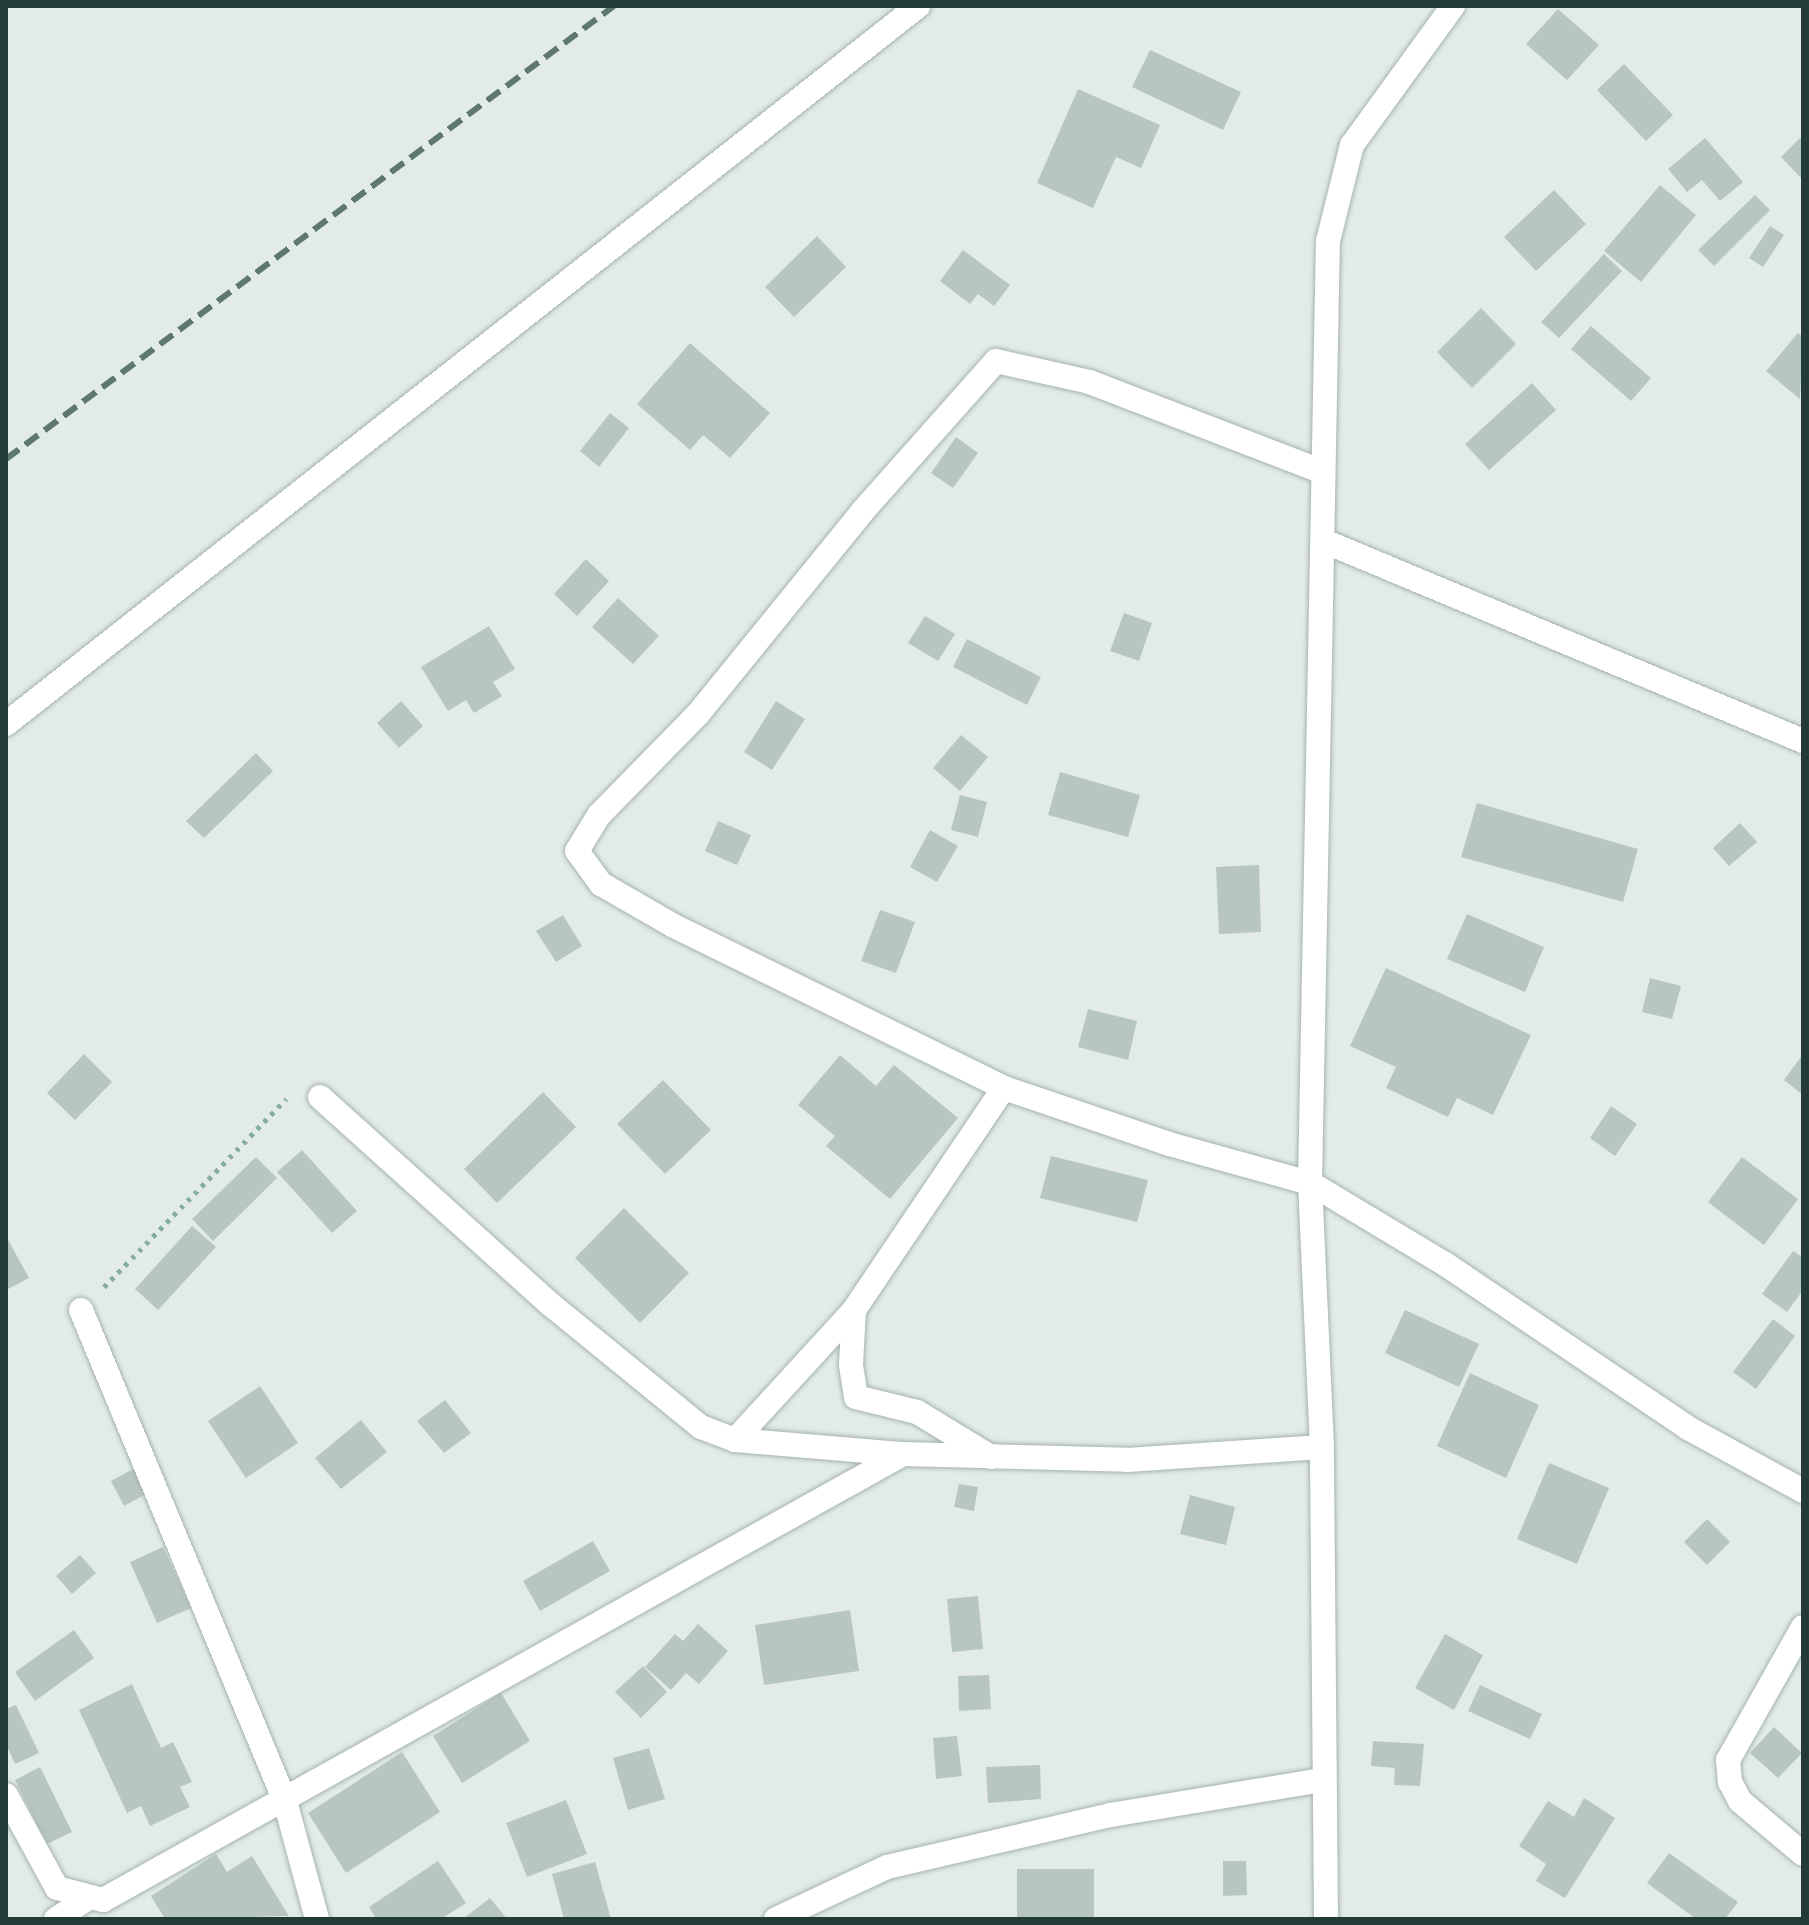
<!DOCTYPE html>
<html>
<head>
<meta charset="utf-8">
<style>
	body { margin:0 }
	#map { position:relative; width:1809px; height:1925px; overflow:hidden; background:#e2ebe8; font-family:Roboto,sans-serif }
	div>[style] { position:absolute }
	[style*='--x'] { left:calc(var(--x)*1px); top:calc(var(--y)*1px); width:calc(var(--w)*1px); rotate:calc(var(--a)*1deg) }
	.building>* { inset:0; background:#b8c6c1 }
	.path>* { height:5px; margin-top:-2.5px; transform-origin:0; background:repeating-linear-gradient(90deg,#85ada2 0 4px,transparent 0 10px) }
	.roads { filter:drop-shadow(0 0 2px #a5b3af) drop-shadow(0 0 2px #a5b3af) }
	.street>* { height:24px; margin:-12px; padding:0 12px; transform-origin:12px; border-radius:12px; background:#fff }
	.rail>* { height:6px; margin-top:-3px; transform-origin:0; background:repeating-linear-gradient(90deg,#5e7771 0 16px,transparent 0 24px) }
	span { translate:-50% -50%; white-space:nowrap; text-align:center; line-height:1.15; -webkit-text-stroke:6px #f3f8f6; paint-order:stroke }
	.frame { position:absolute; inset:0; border:8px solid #233b36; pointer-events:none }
</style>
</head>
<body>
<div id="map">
	<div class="building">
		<div style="clip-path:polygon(1558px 9px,1599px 45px,1567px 80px,1526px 44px)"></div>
		<div style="clip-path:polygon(1150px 50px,1241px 92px,1223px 130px,1132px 87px)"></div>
		<div style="clip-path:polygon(1624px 64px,1673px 115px,1646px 141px,1597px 90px)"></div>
		<div style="clip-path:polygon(1078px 89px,1160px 125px,1141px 168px,1116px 157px,1093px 208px,1037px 183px)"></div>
		<div style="clip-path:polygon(1705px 138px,1743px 182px,1720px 201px,1702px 180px,1687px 192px,1668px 169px)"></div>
		<div style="clip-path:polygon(1800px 138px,1803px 141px,1803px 180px,1781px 157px)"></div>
		<div style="clip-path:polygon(1660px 185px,1696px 215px,1641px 282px,1604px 251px)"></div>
		<div style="clip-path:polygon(1554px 190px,1586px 224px,1536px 271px,1504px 237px)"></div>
		<div style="clip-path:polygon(1755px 195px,1770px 210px,1714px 266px,1698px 250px)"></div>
		<div style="clip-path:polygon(1770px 226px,1784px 235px,1763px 267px,1749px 258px)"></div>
		<div style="clip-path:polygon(817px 236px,846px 267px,794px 317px,765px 287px)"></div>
		<div style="clip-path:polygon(963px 250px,1010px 285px,994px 306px,978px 294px,970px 304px,940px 281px)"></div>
		<div style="clip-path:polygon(1604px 254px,1622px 271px,1559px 338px,1541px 322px)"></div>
		<div style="clip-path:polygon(1481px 308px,1516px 344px,1472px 388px,1437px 352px)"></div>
		<div style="clip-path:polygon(1591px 326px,1651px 378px,1631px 401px,1571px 349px)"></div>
		<div style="clip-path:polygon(1798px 333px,1803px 337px,1800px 399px,1766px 371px)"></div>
		<div style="clip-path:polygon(690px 343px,770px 413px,730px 458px,703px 435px,690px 450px,637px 404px)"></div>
		<div style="clip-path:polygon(1532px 383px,1556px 410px,1489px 470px,1465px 444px)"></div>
		<div style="clip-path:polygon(610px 413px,629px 428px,599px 467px,580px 451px)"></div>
		<div style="clip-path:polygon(956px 437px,978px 453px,953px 488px,931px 473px)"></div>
		<div style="clip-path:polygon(586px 559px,609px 581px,577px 616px,554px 594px)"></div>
		<div style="clip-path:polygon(618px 598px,659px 636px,633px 664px,592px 627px)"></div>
		<div style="clip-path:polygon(1124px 613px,1152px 623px,1139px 661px,1110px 651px)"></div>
		<div style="clip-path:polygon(925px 616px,955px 634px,938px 661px,908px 643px)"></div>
		<div style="clip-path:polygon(489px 626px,515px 669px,493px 682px,502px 696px,474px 713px,466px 700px,448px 711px,421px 667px)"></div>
		<div style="clip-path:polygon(967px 639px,1041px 677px,1027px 705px,953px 667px)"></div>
		<div style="clip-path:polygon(401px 701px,423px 726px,399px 748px,377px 723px)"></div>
		<div style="clip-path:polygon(776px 701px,805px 719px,772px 770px,744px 752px)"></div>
		<div style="clip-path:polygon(961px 735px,988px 757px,960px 791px,933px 768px)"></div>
		<div style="clip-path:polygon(256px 753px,273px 771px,204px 838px,186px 821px)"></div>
		<div style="clip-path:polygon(1060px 772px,1140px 795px,1128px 837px,1048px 815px)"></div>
		<div style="clip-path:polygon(960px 795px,987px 802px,978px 837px,951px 830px)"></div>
		<div style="clip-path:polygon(1477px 803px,1638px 849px,1623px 902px,1461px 857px)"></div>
		<div style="clip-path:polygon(718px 821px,751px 835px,737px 865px,705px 851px)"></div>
		<div style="clip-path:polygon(1740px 823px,1757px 842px,1729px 866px,1713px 848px)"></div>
		<div style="clip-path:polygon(930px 830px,958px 846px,937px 882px,910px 867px)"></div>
		<div style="clip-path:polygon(1259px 865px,1261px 932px,1219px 934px,1216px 867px)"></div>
		<div style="clip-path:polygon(880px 910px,915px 922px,896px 973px,861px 961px)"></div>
		<div style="clip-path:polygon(1467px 914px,1544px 947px,1525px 992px,1447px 959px)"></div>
		<div style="clip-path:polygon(563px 915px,582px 946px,556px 962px,536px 931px)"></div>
		<div style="clip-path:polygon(1386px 968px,1531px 1035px,1493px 1115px,1457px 1098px,1448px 1117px,1386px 1088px,1396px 1067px,1350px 1046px)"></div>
		<div style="clip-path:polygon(1650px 978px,1681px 986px,1672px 1019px,1642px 1012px)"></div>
		<div style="clip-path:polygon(1088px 1009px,1137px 1021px,1128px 1060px,1078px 1047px)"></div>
		<div style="clip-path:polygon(84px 1054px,112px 1082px,75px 1120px,47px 1093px)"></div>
		<div style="clip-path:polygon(1803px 1054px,1803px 1095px,1784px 1080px)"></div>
		<div style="clip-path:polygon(840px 1055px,876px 1086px,894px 1065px,958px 1118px,890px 1199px,826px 1146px,835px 1136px,798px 1105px)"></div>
		<div style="clip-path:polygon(663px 1080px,711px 1130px,665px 1174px,617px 1124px)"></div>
		<div style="clip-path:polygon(543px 1092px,576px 1127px,497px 1203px,464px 1169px)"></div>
		<div style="clip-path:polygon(1611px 1106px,1637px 1124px,1615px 1156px,1590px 1138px)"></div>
		<div style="clip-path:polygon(302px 1150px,357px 1211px,332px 1233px,277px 1172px)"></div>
		<div style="clip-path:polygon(1051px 1156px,1148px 1180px,1137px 1222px,1040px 1198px)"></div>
		<div style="clip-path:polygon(256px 1157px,277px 1178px,213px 1241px,192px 1219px)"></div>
		<div style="clip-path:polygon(1742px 1157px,1798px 1199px,1764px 1245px,1708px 1202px)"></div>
		<div style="clip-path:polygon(624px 1208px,689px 1273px,640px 1323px,575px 1258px)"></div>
		<div style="clip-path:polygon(192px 1226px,216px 1247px,158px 1310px,135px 1289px)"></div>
		<div style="clip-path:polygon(6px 1236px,29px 1278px,6px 1290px)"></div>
		<div style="clip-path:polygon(1793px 1251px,1803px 1257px,1803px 1290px,1787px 1312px,1762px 1294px)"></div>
		<div style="clip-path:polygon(1405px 1310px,1479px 1344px,1459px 1387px,1385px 1353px)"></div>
		<div style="clip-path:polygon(1773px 1319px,1795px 1336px,1756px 1389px,1733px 1372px)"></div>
		<div style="clip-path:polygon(1470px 1373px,1539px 1405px,1506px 1478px,1437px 1446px)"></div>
		<div style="clip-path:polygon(260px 1386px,298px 1443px,246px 1478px,208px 1421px)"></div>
		<div style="clip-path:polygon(445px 1400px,471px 1433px,444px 1453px,417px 1421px)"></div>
		<div style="clip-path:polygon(361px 1420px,387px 1452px,341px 1489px,315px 1458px)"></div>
		<div style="clip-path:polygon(1549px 1463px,1609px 1488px,1577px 1564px,1517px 1539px)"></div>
		<div style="clip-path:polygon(133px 1469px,146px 1494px,124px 1506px,111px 1481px)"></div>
		<div style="clip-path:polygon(959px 1484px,978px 1487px,974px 1511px,954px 1507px)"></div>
		<div style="clip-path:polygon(1190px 1495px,1235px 1507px,1226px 1545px,1180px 1534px)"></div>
		<div style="clip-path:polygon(1707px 1519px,1730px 1542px,1707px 1565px,1684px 1542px)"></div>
		<div style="clip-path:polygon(593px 1541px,610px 1571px,540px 1611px,523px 1581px)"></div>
		<div style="clip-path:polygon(163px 1547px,191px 1608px,157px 1623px,130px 1562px)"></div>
		<div style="clip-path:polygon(80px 1555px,96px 1573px,72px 1594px,56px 1576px)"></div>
		<div style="clip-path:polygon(978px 1596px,983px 1649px,952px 1652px,947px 1599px)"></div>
		<div style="clip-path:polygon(850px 1610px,859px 1671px,764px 1685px,755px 1625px)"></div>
		<div style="clip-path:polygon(698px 1624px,728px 1651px,699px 1684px,686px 1673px,671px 1690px,645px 1667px,675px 1634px,683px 1641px)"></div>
		<div style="clip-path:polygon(74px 1630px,94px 1658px,35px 1701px,15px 1672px)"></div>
		<div style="clip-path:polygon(1445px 1634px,1483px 1655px,1454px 1710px,1415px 1688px)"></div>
		<div style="clip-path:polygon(643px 1666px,667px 1692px,641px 1718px,615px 1692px)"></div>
		<div style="clip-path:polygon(989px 1675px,991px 1709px,959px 1711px,958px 1676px)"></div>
		<div style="clip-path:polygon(132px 1684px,161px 1748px,173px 1742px,192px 1782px,180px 1787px,190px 1807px,150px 1826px,141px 1806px,127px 1813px,79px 1710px)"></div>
		<div style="clip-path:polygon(1480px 1685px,1542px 1714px,1530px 1739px,1468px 1711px)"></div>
		<div style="clip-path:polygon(501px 1693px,530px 1741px,462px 1783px,433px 1736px)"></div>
		<div style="clip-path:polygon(16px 1705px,39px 1753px,15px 1764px,6px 1744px,6px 1709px)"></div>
		<div style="clip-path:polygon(1774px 1727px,1802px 1753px,1778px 1778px,1750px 1753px)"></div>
		<div style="clip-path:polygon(957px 1736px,962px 1776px,936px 1779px,933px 1738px)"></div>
		<div style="clip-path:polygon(1373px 1741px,1424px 1744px,1420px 1786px,1394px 1785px,1395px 1768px,1371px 1766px)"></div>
		<div style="clip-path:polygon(649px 1748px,665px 1799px,628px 1810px,613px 1758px)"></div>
		<div style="clip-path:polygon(402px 1752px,440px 1812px,346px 1873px,308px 1813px)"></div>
		<div style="clip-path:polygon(1040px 1765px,1041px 1799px,988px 1803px,986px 1767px)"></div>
		<div style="clip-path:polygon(40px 1767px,72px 1832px,47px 1844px,15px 1780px)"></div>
		<div style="clip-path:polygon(1584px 1798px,1615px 1818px,1565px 1898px,1536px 1881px,1546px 1864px,1519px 1846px,1548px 1801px,1574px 1817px)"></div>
		<div style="clip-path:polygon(566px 1800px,587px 1854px,527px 1877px,506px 1823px)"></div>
		<div style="clip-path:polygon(1669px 1853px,1738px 1902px,1725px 1919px,1696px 1919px,1647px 1883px)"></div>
		<div style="clip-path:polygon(216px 1854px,227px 1872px,252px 1856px,289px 1916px,165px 1919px,151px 1896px)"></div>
		<div style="clip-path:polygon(438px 1861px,466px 1903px,441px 1919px,376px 1919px,369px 1907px)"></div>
		<div style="clip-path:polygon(1223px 1861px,1246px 1861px,1247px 1895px,1223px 1896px)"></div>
		<div style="clip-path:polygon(595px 1862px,611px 1919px,564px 1919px,552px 1874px)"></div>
		<div style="clip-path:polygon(1017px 1869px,1094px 1869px,1094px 1919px,1017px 1919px)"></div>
		<div style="clip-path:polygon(490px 1898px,507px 1919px,463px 1919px)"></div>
	</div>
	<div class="path">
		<div style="--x:104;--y:1287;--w:262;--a:-45.9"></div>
	</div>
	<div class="roads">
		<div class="street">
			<div style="--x:1323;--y:472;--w:250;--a:-158.9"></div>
			<div style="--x:1090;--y:382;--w:96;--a:-167.4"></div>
			<div style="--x:996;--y:361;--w:200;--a:131.6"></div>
			<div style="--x:863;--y:511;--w:262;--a:129.1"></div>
			<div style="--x:698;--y:714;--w:141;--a:134.4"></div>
			<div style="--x:599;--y:815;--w:42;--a:121.4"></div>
			<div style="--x:577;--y:851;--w:41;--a:54"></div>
			<div style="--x:601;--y:884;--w:84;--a:29.9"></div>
			<div style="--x:674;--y:926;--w:368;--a:26.1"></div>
			<div style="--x:1004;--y:1088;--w:174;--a:18.7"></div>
			<div style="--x:1169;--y:1144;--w:146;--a:15.5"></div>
			<div style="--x:1310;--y:1183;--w:157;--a:31"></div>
			<div style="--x:1445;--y:1264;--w:293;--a:34"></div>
			<div style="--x:1688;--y:1428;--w:131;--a:28.7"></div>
			<div style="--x:1326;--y:542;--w:517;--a:22.65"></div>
			<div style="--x:6;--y:724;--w:1161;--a:-38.21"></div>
			<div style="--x:320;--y:1097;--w:309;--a:42"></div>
			<div style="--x:550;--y:1304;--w:195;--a:39.2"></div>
			<div style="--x:701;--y:1427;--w:36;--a:21"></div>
			<div style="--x:735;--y:1440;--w:169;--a:4.8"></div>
			<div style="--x:81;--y:1310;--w:532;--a:67.44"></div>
			<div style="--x:285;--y:1801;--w:122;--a:74.8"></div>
			<div style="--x:735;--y:1440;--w:176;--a:-47.5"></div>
			<div style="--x:991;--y:1457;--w:87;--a:-148.7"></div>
			<div style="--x:917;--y:1412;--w:63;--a:-166.2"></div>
			<div style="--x:856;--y:1397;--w:33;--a:-99"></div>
			<div style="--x:851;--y:1364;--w:54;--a:-86.8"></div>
			<div style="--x:854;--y:1310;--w:268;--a:-56"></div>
			<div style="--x:1803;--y:1627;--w:153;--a:119.4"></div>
			<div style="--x:1728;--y:1760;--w:22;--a:85"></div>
			<div style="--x:1730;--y:1782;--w:21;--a:62"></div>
			<div style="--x:1740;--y:1801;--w:82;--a:40.1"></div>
			<div style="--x:6;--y:1795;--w:106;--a:61.3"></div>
			<div style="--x:57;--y:1888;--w:48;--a:14.6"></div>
			<div style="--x:103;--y:1900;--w:916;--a:-29.14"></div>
			<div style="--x:903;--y:1454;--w:224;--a:1.5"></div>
			<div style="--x:1127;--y:1460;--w:195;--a:-3.8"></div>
			<div style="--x:56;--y:1919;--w:38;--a:-33"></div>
			<div style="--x:776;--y:1919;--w:123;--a:-25.1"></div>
			<div style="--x:887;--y:1867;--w:230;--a:-13.1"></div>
			<div style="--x:1111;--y:1815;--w:215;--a:-9.4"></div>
			<div style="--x:1326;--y:1919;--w:472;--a:-90.5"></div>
			<div style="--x:1322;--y:1447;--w:264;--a:-92.6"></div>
			<div style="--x:1310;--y:1183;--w:942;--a:-88.91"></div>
			<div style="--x:1328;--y:241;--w:99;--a:-76"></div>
			<div style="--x:1352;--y:145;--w:172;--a:-54"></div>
		</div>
	</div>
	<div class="rail">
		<div style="--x:6;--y:459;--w:758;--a:-36.69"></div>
	</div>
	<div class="frame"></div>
</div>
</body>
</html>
